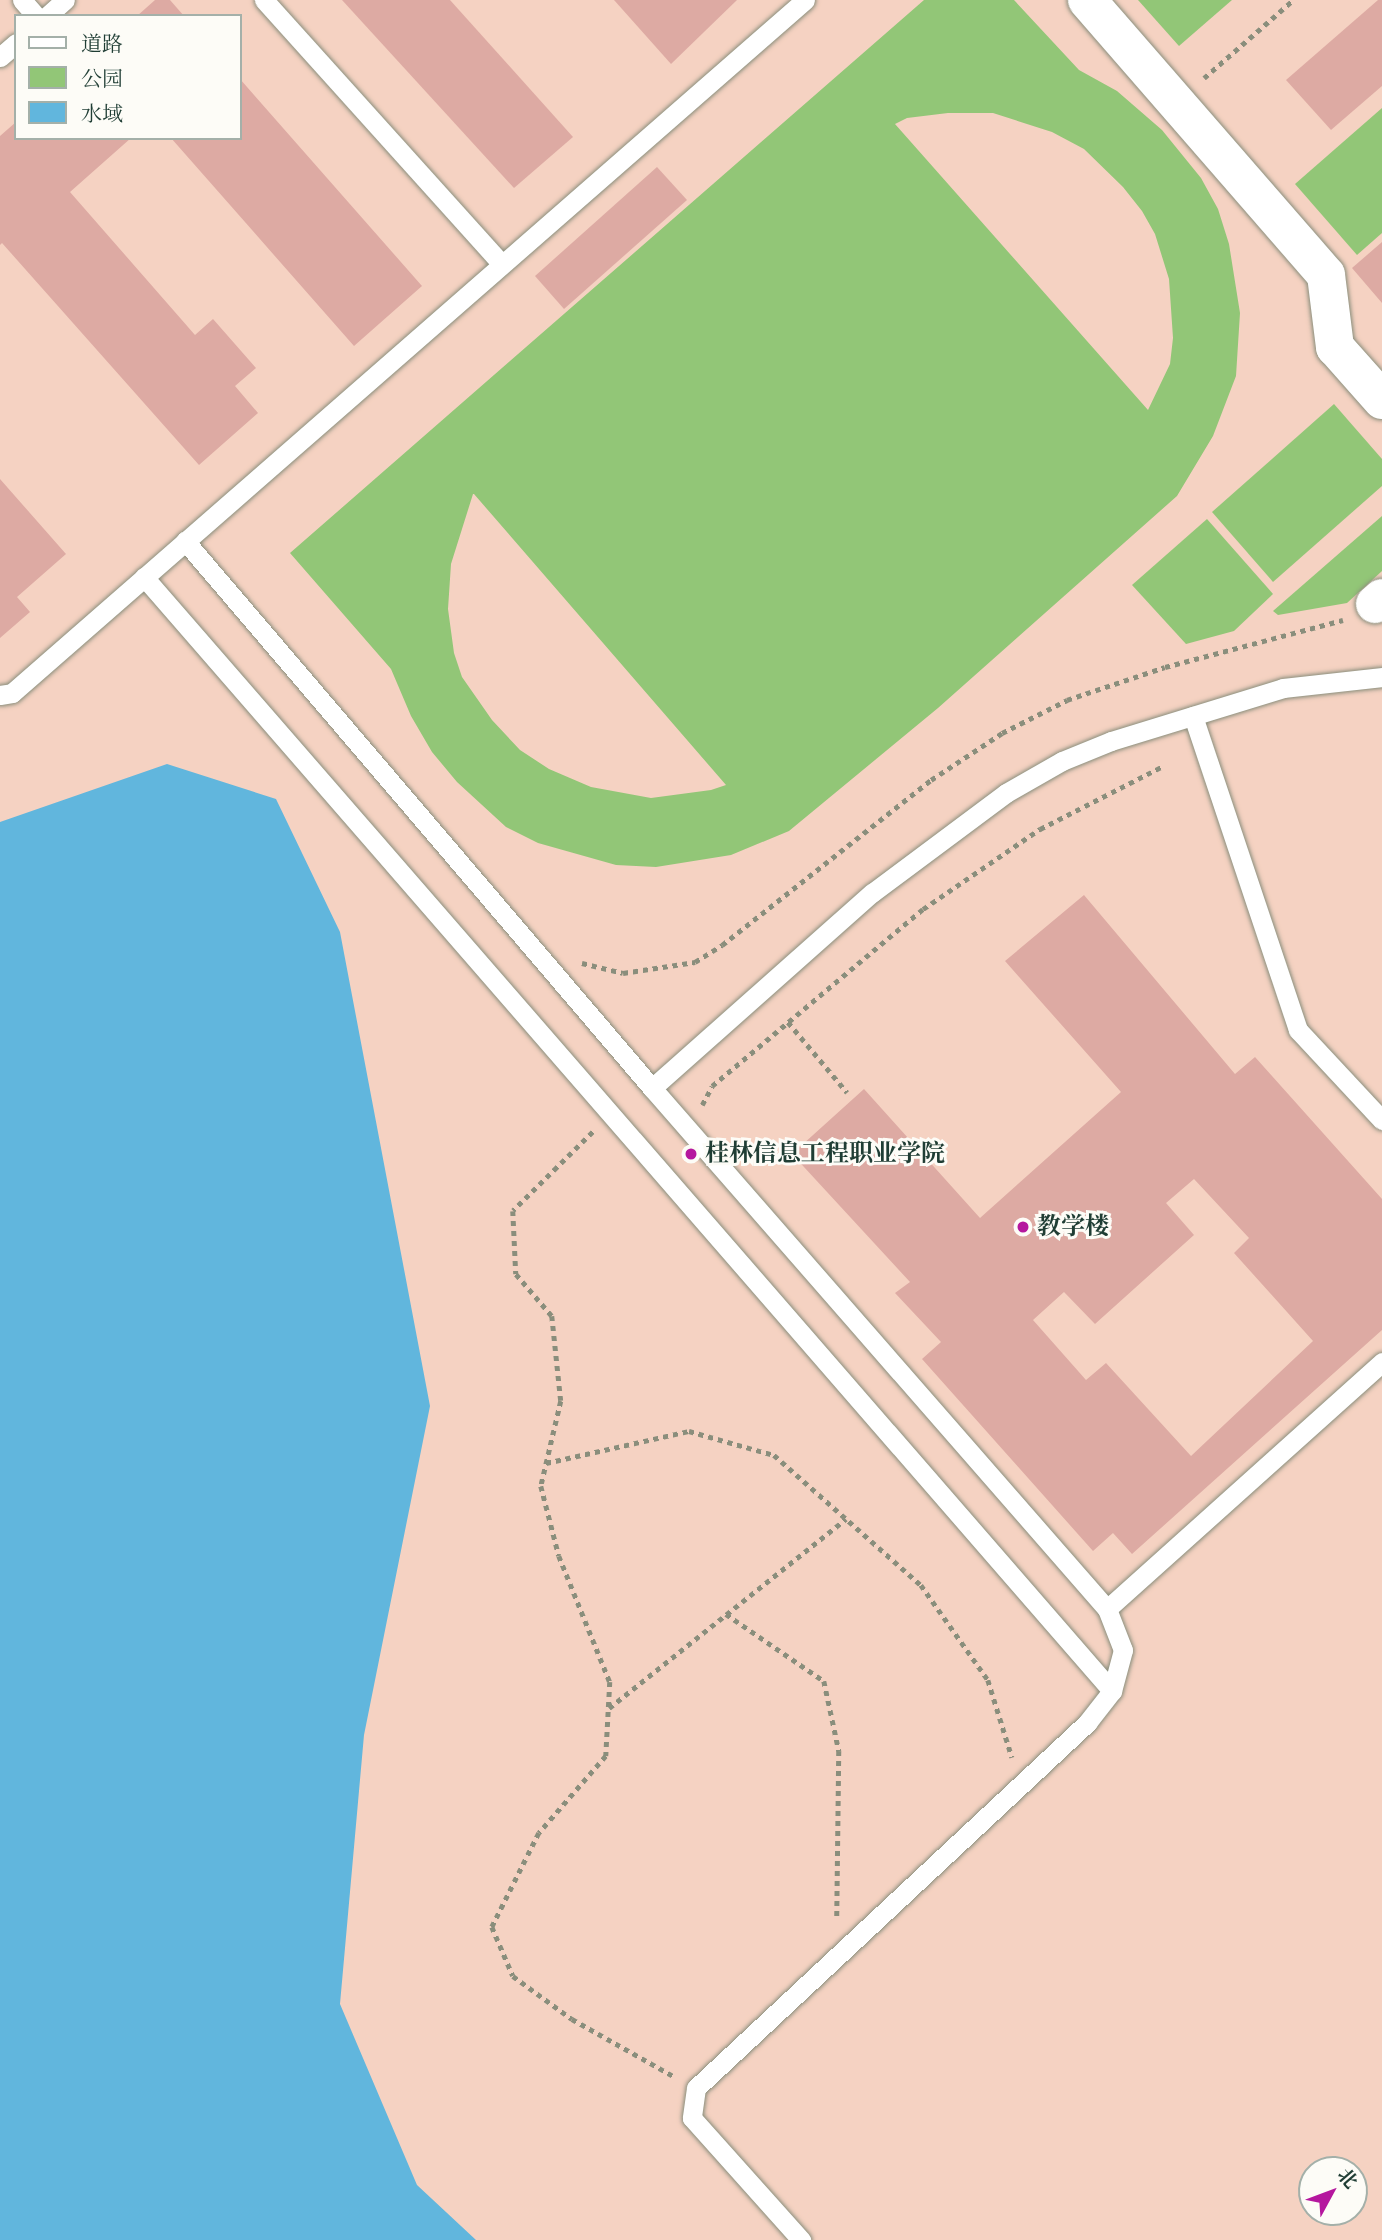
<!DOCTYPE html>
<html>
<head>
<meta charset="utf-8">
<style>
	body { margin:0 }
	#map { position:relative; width:1382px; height:2240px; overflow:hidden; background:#f5dfc3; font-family:"IM FELL Double Pica","Noto Serif SC",serif }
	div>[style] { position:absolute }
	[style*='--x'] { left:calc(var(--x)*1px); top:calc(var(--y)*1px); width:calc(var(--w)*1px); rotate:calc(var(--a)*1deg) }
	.built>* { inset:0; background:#f5d2c2 }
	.green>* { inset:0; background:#92c677 }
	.water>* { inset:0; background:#61b6dd }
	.building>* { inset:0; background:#ddaaa3 }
	.path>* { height:4.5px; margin-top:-2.25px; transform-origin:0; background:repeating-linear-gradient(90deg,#8a8e7c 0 5px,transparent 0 10px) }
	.roads { filter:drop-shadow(0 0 2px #8a8e7c) drop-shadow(0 0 2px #8a8e7c) }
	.lane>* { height:19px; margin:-9.5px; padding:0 9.5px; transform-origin:9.5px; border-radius:9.5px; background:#fff }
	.street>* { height:38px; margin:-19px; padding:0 19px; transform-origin:19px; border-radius:19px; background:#fff }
	.dots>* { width:19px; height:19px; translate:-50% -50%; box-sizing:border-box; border:4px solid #fdfcf7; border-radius:50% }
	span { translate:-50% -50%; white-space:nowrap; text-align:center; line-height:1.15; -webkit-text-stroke:6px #fdfcf7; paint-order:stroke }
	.poi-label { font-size:24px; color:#1f3d34; font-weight:700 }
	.left { translate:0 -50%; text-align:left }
	.legend { position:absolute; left:14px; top:14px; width:228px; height:126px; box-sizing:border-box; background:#fdfcf7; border:2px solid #a4b0a9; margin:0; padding:9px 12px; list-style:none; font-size:21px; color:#1f3d34 }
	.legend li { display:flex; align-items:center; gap:14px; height:35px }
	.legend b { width:35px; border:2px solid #a4b0a9 }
	.north { position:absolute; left:1298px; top:2156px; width:70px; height:70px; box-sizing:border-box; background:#fdfcf7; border:2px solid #a4b0a9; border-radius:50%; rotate:49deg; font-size:19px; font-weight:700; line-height:28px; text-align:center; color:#1f3d34 }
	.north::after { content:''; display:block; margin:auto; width:24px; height:32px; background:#b5179e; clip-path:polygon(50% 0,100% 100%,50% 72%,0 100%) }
</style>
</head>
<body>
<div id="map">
	<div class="built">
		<div style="clip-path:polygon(evenodd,0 0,1382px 0,1382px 2240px,0 2240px,0 0,16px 16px,240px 16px,240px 138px,16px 138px,16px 16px,0 0,1312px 2170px,1354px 2170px,1354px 2212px,1312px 2212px,1312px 2170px)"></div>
	</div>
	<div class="green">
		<div style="clip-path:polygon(evenodd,924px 0,1014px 0,1079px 70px,1117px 91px,1162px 130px,1201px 178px,1218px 209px,1229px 244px,1240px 313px,1236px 376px,1213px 436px,1177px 496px,938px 708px,789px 831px,731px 855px,656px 867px,616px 865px,538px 843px,506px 827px,457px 782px,432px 752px,411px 716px,391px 669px,290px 553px,924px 0,948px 113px,993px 113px,1052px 132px,1084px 149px,1123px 187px,1142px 211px,1155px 234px,1169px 279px,1173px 338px,1170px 364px,1148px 410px,895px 124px,907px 118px,948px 113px,924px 0,473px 494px,474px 494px,726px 785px,711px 790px,651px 798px,591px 787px,549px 769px,520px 750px,492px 720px,462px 677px,454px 653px,448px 609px,451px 564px,473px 494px)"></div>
		<div style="clip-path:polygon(1138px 0,1232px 0,1179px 46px)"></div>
		<div style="clip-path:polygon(1382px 108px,1382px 233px,1357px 255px,1295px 184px)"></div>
		<div style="clip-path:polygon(1334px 404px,1382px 459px,1382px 486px,1273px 582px,1212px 512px)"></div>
		<div style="clip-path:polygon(1382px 516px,1382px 571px,1347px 603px,1278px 615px,1273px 611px)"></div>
		<div style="clip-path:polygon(1207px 519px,1273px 594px,1234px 631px,1186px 644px,1132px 585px)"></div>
	</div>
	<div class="water">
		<div style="clip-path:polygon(167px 764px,276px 799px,340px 932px,430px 1406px,364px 1735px,340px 2004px,417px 2185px,476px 2240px,0 2240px,0 822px)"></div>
	</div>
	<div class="building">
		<div style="clip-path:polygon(155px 0,170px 0,184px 16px,137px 16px)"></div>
		<div style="clip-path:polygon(342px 0,450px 0,573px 137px,514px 188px)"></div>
		<div style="clip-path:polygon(614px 0,737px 0,671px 64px)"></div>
		<div style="clip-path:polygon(1378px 0,1382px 0,1382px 86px,1331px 130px,1286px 80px)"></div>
		<div style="clip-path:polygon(240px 79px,422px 286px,354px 346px,171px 138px,240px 138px)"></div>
		<div style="clip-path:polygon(16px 122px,16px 138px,131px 138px,70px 192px,195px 335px,213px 319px,256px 368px,235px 386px,258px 413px,199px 465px,2px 243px,0 245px,0 136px)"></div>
		<div style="clip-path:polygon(657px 167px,687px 200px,564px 309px,535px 276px)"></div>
		<div style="clip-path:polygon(1382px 242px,1382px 303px,1352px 268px)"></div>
		<div style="clip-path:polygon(0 479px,66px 554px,17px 597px,30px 612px,0 638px)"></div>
		<div style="clip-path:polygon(evenodd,1084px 895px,1235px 1074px,1255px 1057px,1382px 1199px,1382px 1330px,1132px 1554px,1113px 1533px,1093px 1551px,922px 1359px,941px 1342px,895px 1293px,910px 1282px,792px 1154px,864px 1089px,980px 1218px,1121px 1092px,1005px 961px,1084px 895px,1194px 1179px,1249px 1238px,1234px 1253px,1313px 1341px,1191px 1456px,1106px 1363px,1086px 1380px,1033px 1320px,1064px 1292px,1095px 1324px,1194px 1235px,1166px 1203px,1194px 1179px)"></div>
	</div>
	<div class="path">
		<div style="--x:1204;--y:78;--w:118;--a:-41.2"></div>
		<div style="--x:582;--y:963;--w:42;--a:13.7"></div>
		<div style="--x:623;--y:973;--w:73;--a:-8.7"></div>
		<div style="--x:695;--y:962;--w:32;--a:-32"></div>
		<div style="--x:722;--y:945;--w:266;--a:-38.3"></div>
		<div style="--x:931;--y:780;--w:85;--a:-33.5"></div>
		<div style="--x:1002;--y:733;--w:73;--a:-26.9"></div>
		<div style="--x:1067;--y:700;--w:103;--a:-18.6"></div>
		<div style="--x:1165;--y:667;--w:184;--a:-14.8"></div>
		<div style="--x:788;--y:1022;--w:92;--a:49.9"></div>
		<div style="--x:702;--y:1105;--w:21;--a:-62"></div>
		<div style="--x:712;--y:1086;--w:275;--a:-40"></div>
		<div style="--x:923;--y:909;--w:142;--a:-34.4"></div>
		<div style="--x:1040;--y:829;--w:138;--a:-27.1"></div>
		<div style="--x:593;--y:1132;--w:112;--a:135.4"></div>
		<div style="--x:513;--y:1211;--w:63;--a:87.3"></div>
		<div style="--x:516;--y:1274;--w:55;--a:49.4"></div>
		<div style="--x:552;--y:1316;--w:85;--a:84"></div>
		<div style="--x:561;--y:1401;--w:87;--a:103.2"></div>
		<div style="--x:541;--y:1486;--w:72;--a:75.6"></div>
		<div style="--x:559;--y:1556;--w:136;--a:68"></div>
		<div style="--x:610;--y:1682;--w:74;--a:93.1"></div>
		<div style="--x:606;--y:1756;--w:102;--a:131"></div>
		<div style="--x:539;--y:1833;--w:105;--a:116.6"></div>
		<div style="--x:492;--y:1927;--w:53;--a:66.8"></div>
		<div style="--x:513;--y:1976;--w:73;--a:36.1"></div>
		<div style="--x:572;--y:2019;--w:116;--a:29.4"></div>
		<div style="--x:546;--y:1463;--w:147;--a:-12.6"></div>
		<div style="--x:689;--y:1431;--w:88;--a:15.8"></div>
		<div style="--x:774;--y:1455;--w:196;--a:41.5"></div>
		<div style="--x:921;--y:1585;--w:116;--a:54.8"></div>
		<div style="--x:988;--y:1680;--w:81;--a:72.7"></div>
		<div style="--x:726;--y:1614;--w:119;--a:34.4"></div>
		<div style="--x:824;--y:1681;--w:72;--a:77.9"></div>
		<div style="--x:839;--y:1751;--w:166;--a:90.7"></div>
		<div style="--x:609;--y:1708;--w:303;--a:-38.6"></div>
	</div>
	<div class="roads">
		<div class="lane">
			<div style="--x:22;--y:0;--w:21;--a:49"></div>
			<div style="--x:264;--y:0;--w:355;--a:48"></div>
			<div style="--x:47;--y:16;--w:24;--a:-42"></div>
			<div style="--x:0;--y:57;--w:21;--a:-41"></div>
			<div style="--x:185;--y:541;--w:719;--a:49.51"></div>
			<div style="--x:652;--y:1088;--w:294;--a:-41.6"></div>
			<div style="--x:872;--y:893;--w:167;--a:-36.7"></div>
			<div style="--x:1006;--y:793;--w:64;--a:-29.7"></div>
			<div style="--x:1062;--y:761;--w:53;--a:-22.2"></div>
			<div style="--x:1111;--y:741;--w:180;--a:-17.1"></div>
			<div style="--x:1283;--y:688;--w:100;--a:-6.3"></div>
			<div style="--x:144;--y:577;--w:1476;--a:49.01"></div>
			<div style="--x:1112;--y:1691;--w:39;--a:128"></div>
			<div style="--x:1088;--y:1722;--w:536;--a:136.96"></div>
			<div style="--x:696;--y:2088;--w:30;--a:98"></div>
			<div style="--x:692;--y:2118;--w:164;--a:48.2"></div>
			<div style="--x:0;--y:695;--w:12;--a:-9"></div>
			<div style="--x:12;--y:693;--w:1053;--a:-41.15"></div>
			<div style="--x:1193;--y:716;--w:331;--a:71.5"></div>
			<div style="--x:1298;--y:1030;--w:123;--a:47"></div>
			<div style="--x:652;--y:1088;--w:692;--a:48.87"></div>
			<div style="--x:1107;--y:1609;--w:370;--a:-41.9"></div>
			<div style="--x:1107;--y:1609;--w:44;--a:68.7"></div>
			<div style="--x:1123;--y:1650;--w:42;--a:105"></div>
		</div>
		<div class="street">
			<div style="--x:1087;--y:0;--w:364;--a:49"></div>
			<div style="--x:1326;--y:275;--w:73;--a:82.9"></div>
			<div style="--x:1335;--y:347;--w:71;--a:48.4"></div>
			<div style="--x:1375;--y:604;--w:9;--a:-41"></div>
		</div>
	</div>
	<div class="dots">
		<div style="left:691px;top:1154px;background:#b5179e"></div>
		<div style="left:1023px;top:1227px;background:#b5179e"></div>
	</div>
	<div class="poi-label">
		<span class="left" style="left:705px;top:1154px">桂林信息工程职业学院</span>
		<span class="left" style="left:1037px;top:1227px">教学楼</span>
	</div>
	<ul class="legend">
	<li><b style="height:9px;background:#fff"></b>道路</li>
	<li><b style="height:19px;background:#92c677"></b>公园</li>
	<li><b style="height:19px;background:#61b6dd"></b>水域</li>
	</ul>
	<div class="north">北</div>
</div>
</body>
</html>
